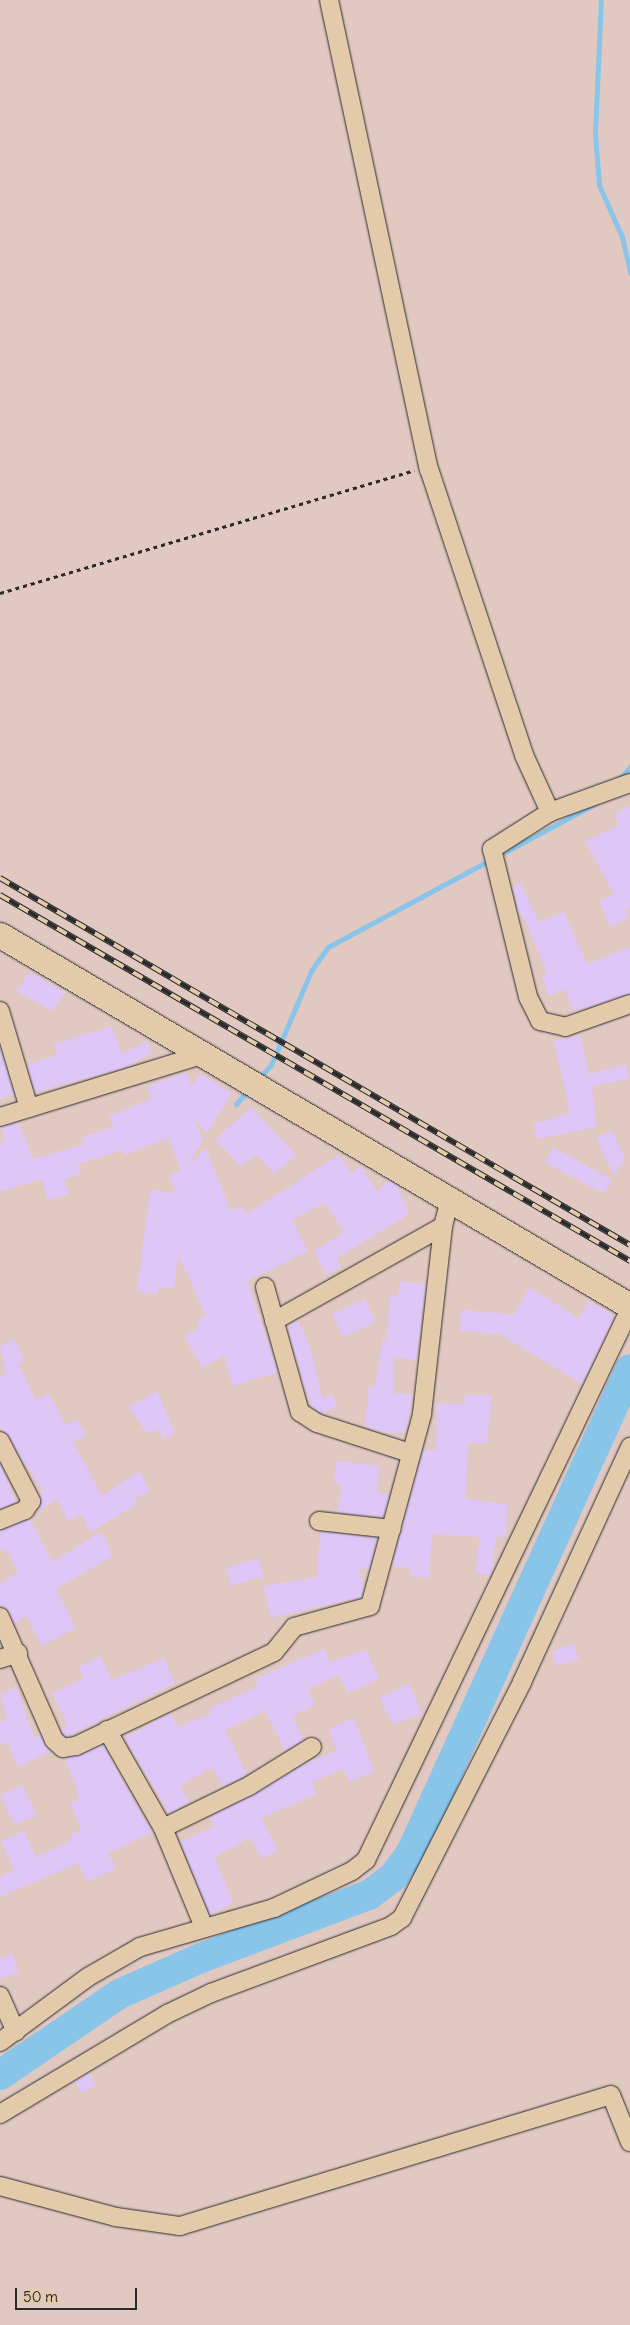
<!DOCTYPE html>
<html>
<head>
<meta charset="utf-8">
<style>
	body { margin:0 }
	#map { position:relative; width:630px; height:2325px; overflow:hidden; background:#e1c9c2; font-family:Delius,sans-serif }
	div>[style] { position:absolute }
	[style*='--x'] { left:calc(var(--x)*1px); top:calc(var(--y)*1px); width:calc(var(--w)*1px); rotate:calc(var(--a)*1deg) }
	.stream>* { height:5px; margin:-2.5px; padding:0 2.5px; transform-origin:2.5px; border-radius:2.5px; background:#89c4e9 }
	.river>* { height:30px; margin:-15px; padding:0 15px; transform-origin:15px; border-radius:15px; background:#89c4e9 }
	.building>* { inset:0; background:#dec7f7 }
	.path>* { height:3px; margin-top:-1.5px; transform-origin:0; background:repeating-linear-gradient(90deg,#2b2b2b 0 4px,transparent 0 8px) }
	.roads { filter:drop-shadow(0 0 1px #2b2b2b) drop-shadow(0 0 1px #2b2b2b) }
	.street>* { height:18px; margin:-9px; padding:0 9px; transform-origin:9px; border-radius:9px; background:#e2caab }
	.secondary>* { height:25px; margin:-12.5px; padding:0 12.5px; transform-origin:12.5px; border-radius:12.5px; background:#e2caab }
	.rail>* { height:5.5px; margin-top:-2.75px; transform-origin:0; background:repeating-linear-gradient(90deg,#e2caab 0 11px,#2b2b2b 0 22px); box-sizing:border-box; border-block:1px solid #2b2b2b }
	span { translate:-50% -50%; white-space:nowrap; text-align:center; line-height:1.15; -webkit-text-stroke:4.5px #e2caab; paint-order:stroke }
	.scale { position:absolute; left:15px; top:2288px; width:122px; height:22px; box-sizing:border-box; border:2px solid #2b2b2b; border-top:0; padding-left:6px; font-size:15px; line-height:18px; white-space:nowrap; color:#2b2b2b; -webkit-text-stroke:4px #e2caab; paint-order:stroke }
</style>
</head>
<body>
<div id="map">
	<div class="stream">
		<div style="--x:601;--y:0;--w:134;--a:92.6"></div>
		<div style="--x:595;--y:134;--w:51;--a:85.5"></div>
		<div style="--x:599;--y:185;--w:57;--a:66.1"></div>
		<div style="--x:622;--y:237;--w:37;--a:77"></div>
		<div style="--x:617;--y:782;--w:20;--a:-49"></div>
		<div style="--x:258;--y:1079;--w:19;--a:-47"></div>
		<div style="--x:271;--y:1065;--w:102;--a:-66.9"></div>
		<div style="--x:311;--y:971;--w:29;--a:-55"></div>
		<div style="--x:328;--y:947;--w:305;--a:-28.2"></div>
		<div style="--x:236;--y:1104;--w:20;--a:-49"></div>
	</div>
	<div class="river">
		<div style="--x:0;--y:2075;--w:144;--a:-34.2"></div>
		<div style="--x:119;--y:1994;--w:90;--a:-23.7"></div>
		<div style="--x:201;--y:1958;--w:179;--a:-20.6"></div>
		<div style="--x:369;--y:1895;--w:31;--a:-37"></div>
		<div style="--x:394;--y:1876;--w:29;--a:-54"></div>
		<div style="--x:411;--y:1853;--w:531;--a:-65.65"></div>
	</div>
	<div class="building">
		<div style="clip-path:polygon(630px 806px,630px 907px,625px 909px,629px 918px,610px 927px,599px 901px,614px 894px,585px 841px,619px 825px,614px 814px)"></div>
		<div style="clip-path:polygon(520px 882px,539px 922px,564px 912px,587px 964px,630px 947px,630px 994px,574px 1011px,565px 989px,549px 996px,541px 975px,547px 973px,522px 913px,519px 915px,512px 886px)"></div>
		<div style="clip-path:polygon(29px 972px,65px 992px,53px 1011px,17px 992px)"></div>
		<div style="clip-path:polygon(112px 1026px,121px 1054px,146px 1041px,152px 1052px,125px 1068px,35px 1092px,27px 1065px,57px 1055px,54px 1044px)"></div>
		<div style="clip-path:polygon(580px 1035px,589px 1074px,626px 1064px,629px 1079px,592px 1086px,597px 1127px,537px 1139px,533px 1124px,570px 1113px,554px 1041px)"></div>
		<div style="clip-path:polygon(0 1048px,14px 1094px,0 1099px)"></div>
		<div style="clip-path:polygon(186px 1072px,192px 1086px,200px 1074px,232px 1093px,207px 1133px,194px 1119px,203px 1140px,188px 1165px,206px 1148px,231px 1211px,241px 1206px,246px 1214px,339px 1155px,351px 1173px,361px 1166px,377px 1191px,389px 1181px,397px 1185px,409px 1214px,337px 1258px,341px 1267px,326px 1275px,314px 1251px,344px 1232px,325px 1203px,292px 1220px,308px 1251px,247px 1281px,278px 1372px,233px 1386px,224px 1356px,202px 1368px,184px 1335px,200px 1327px,197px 1320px,206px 1316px,178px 1254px,174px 1289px,158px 1287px,157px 1294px,137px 1292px,150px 1190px,177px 1193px,169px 1175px,181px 1170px,168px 1138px,125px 1155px,123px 1150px,78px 1164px,81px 1174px,64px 1179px,69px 1194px,48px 1200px,42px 1179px,0 1191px,0 1143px,5px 1141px,1px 1127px,18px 1122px,33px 1159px,84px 1144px,82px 1137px,114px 1127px,109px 1116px,152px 1098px,147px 1087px)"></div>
		<div style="clip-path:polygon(251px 1107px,296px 1155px,274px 1174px,257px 1155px,241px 1166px,215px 1140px)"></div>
		<div style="clip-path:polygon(612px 1131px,625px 1158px,614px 1176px,596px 1138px)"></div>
		<div style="clip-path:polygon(553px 1147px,612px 1180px,604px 1193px,545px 1163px)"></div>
		<div style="clip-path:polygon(400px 1281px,426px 1284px,416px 1360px,393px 1357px,393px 1393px,413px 1394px,406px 1432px,383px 1433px,365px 1427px,369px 1386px,375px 1387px,383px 1337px,386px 1343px,390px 1295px,398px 1296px)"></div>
		<div style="clip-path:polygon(529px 1287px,579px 1318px,589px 1301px,615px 1316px,582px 1384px,499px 1334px,459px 1331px,461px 1310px,515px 1314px)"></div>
		<div style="clip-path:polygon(365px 1299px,376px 1322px,343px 1337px,332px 1314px)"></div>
		<div style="clip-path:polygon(298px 1320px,311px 1349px,322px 1398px,333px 1395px,337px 1407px,325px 1411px,326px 1415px,312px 1407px,304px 1385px,287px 1326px)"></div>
		<div style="clip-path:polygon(15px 1339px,24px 1361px,18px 1364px,36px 1400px,49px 1393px,65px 1425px,77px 1419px,86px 1435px,73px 1442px,102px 1496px,139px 1471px,150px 1491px,134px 1499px,137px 1504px,90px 1532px,81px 1514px,68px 1521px,57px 1500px,37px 1511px,42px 1502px,39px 1493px,43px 1490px,0 1427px,0 1376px,6px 1373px,0 1346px)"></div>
		<div style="clip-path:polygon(157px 1391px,175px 1433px,163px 1439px,158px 1429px,148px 1434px,128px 1407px)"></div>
		<div style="clip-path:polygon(465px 1395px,492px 1395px,487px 1443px,468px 1443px,466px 1499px,507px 1504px,506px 1537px,496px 1537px,491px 1575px,475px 1573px,480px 1537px,432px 1534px,429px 1578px,409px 1576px,410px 1568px,392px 1566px,423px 1450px,436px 1450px,437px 1403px,464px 1404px)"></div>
		<div style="clip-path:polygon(336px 1461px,380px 1466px,377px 1492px,389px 1494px,383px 1517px,337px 1512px,342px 1484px,334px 1483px)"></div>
		<div style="clip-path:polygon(0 1464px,16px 1502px,0 1509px)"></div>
		<div style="clip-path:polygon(30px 1519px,52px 1562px,101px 1532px,113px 1556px,56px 1589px,76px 1628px,42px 1646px,26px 1616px,14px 1623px,7px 1609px,0 1607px,0 1584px,18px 1572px,5px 1548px,0 1551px,0 1530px)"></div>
		<div style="clip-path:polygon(320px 1532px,377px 1538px,369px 1569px,359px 1568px,364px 1588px,361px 1597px,271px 1618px,263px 1586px,317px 1577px)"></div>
		<div style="clip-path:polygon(258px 1558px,264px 1576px,231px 1586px,226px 1568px)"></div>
		<div style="clip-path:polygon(574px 1644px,579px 1659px,557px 1666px,552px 1651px)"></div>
		<div style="clip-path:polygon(324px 1649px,330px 1662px,366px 1650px,379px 1679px,347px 1693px,339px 1675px,308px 1689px,315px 1705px,293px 1716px,303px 1740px,285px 1751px,265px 1711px,225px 1730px,246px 1773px,259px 1767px,223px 1787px,213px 1767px,184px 1783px,181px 1788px,189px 1802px,169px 1813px,124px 1738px,170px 1713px,179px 1727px,211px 1713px,209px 1709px,258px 1686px,255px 1679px)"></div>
		<div style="clip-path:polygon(100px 1656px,112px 1680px,164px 1658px,175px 1683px,66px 1737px,61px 1729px,68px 1726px,52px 1693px,84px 1678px,78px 1667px)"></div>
		<div style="clip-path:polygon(409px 1684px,422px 1713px,392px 1725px,380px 1697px)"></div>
		<div style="clip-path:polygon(16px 1687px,34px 1738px,40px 1735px,50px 1751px,18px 1767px,7px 1742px,0 1745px,0 1723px,7px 1719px,0 1694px)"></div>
		<div style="clip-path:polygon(354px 1718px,374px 1771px,350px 1782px,343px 1769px,312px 1782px,317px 1794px,261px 1818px,278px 1850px,262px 1859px,250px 1838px,215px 1857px,233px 1903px,210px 1915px,180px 1842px,215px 1826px,210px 1817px,312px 1760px,337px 1751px,328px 1729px)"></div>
		<div style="clip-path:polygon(103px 1745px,152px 1833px,108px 1853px,116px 1869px,87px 1882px,78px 1863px,0 1897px,0 1877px,14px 1870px,1px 1841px,24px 1831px,36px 1857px,72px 1840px,70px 1835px,81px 1830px,70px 1803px,80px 1799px,65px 1758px)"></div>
		<div style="clip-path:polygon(22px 1785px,37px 1815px,14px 1825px,0 1795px)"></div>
		<div style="clip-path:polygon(12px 1953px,19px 1972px,0 1979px,0 1958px)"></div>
		<div style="clip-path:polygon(89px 2073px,96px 2085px,82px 2093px,75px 2081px)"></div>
	</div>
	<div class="path">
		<div style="--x:0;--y:593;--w:432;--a:-16.5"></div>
	</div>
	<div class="roads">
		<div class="street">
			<div style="--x:329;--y:0;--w:480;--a:78"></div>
			<div style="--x:429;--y:469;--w:301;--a:71.6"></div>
			<div style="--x:524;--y:755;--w:63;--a:65.5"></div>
			<div style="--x:630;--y:783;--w:85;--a:160.1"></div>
			<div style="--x:550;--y:812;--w:69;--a:147.5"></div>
			<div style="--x:492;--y:849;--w:152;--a:76.3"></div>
			<div style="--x:528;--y:997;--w:27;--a:63"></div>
			<div style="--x:540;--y:1021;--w:26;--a:13"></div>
			<div style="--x:565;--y:1027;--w:69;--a:-19.5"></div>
			<div style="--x:0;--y:1011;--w:101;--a:73.4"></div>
			<div style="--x:0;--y:1117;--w:211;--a:-17.1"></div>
			<div style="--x:265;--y:1287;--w:130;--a:74.4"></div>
			<div style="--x:300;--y:1412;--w:20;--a:33"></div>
			<div style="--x:317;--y:1423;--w:98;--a:17.9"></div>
			<div style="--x:274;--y:1321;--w:194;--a:-29.3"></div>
			<div style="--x:0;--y:1441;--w:68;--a:62.7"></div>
			<div style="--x:31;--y:1501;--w:11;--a:124"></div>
			<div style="--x:25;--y:1510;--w:27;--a:158"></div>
			<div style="--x:319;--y:1521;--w:73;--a:6.3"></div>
			<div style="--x:0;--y:1617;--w:134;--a:66.3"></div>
			<div style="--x:54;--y:1740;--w:12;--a:42"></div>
			<div style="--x:63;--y:1748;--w:13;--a:-9"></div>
			<div style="--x:76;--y:1746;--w:219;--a:-25.4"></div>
			<div style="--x:274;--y:1652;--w:32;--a:-51"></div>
			<div style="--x:294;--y:1627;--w:79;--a:-15.4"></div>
			<div style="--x:370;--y:1606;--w:199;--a:-74.8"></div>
			<div style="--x:422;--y:1414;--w:189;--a:-83.6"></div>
			<div style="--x:443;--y:1226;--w:30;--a:-75"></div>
			<div style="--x:0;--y:1659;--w:19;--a:-18"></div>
			<div style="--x:107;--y:1730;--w:113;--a:60.3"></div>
			<div style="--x:163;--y:1828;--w:107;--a:67.5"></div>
			<div style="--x:163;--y:1828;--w:96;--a:-26"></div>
			<div style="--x:249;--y:1786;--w:74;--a:-31.8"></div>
			<div style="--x:0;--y:1996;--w:39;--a:66"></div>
			<div style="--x:0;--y:2042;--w:109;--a:-36.5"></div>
			<div style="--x:88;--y:1977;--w:60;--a:-30"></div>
			<div style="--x:140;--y:1947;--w:140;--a:-16.2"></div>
			<div style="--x:274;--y:1908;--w:86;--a:-25.4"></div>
			<div style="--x:352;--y:1871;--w:18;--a:-38"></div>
			<div style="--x:366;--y:1860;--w:611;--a:-64.4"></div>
			<div style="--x:0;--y:2114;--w:195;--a:-30.9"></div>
			<div style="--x:167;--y:2014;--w:49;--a:-25.5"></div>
			<div style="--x:211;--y:1993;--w:192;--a:-20.4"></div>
			<div style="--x:391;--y:1926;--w:14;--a:-36"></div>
			<div style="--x:402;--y:1918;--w:265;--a:-63"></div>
			<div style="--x:522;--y:1682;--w:259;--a:-65.3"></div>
			<div style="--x:0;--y:2186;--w:120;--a:15"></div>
			<div style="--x:116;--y:2217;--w:65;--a:8"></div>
			<div style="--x:180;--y:2226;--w:450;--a:-16.9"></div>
			<div style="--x:611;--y:2095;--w:51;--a:68"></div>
		</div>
		<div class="secondary">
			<div style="--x:0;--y:935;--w:731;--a:30.49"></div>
		</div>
	</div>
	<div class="rail">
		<div style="--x:0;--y:878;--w:729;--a:30.22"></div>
		<div style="--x:0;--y:895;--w:729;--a:30.15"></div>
	</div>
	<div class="scale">50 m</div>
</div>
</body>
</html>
